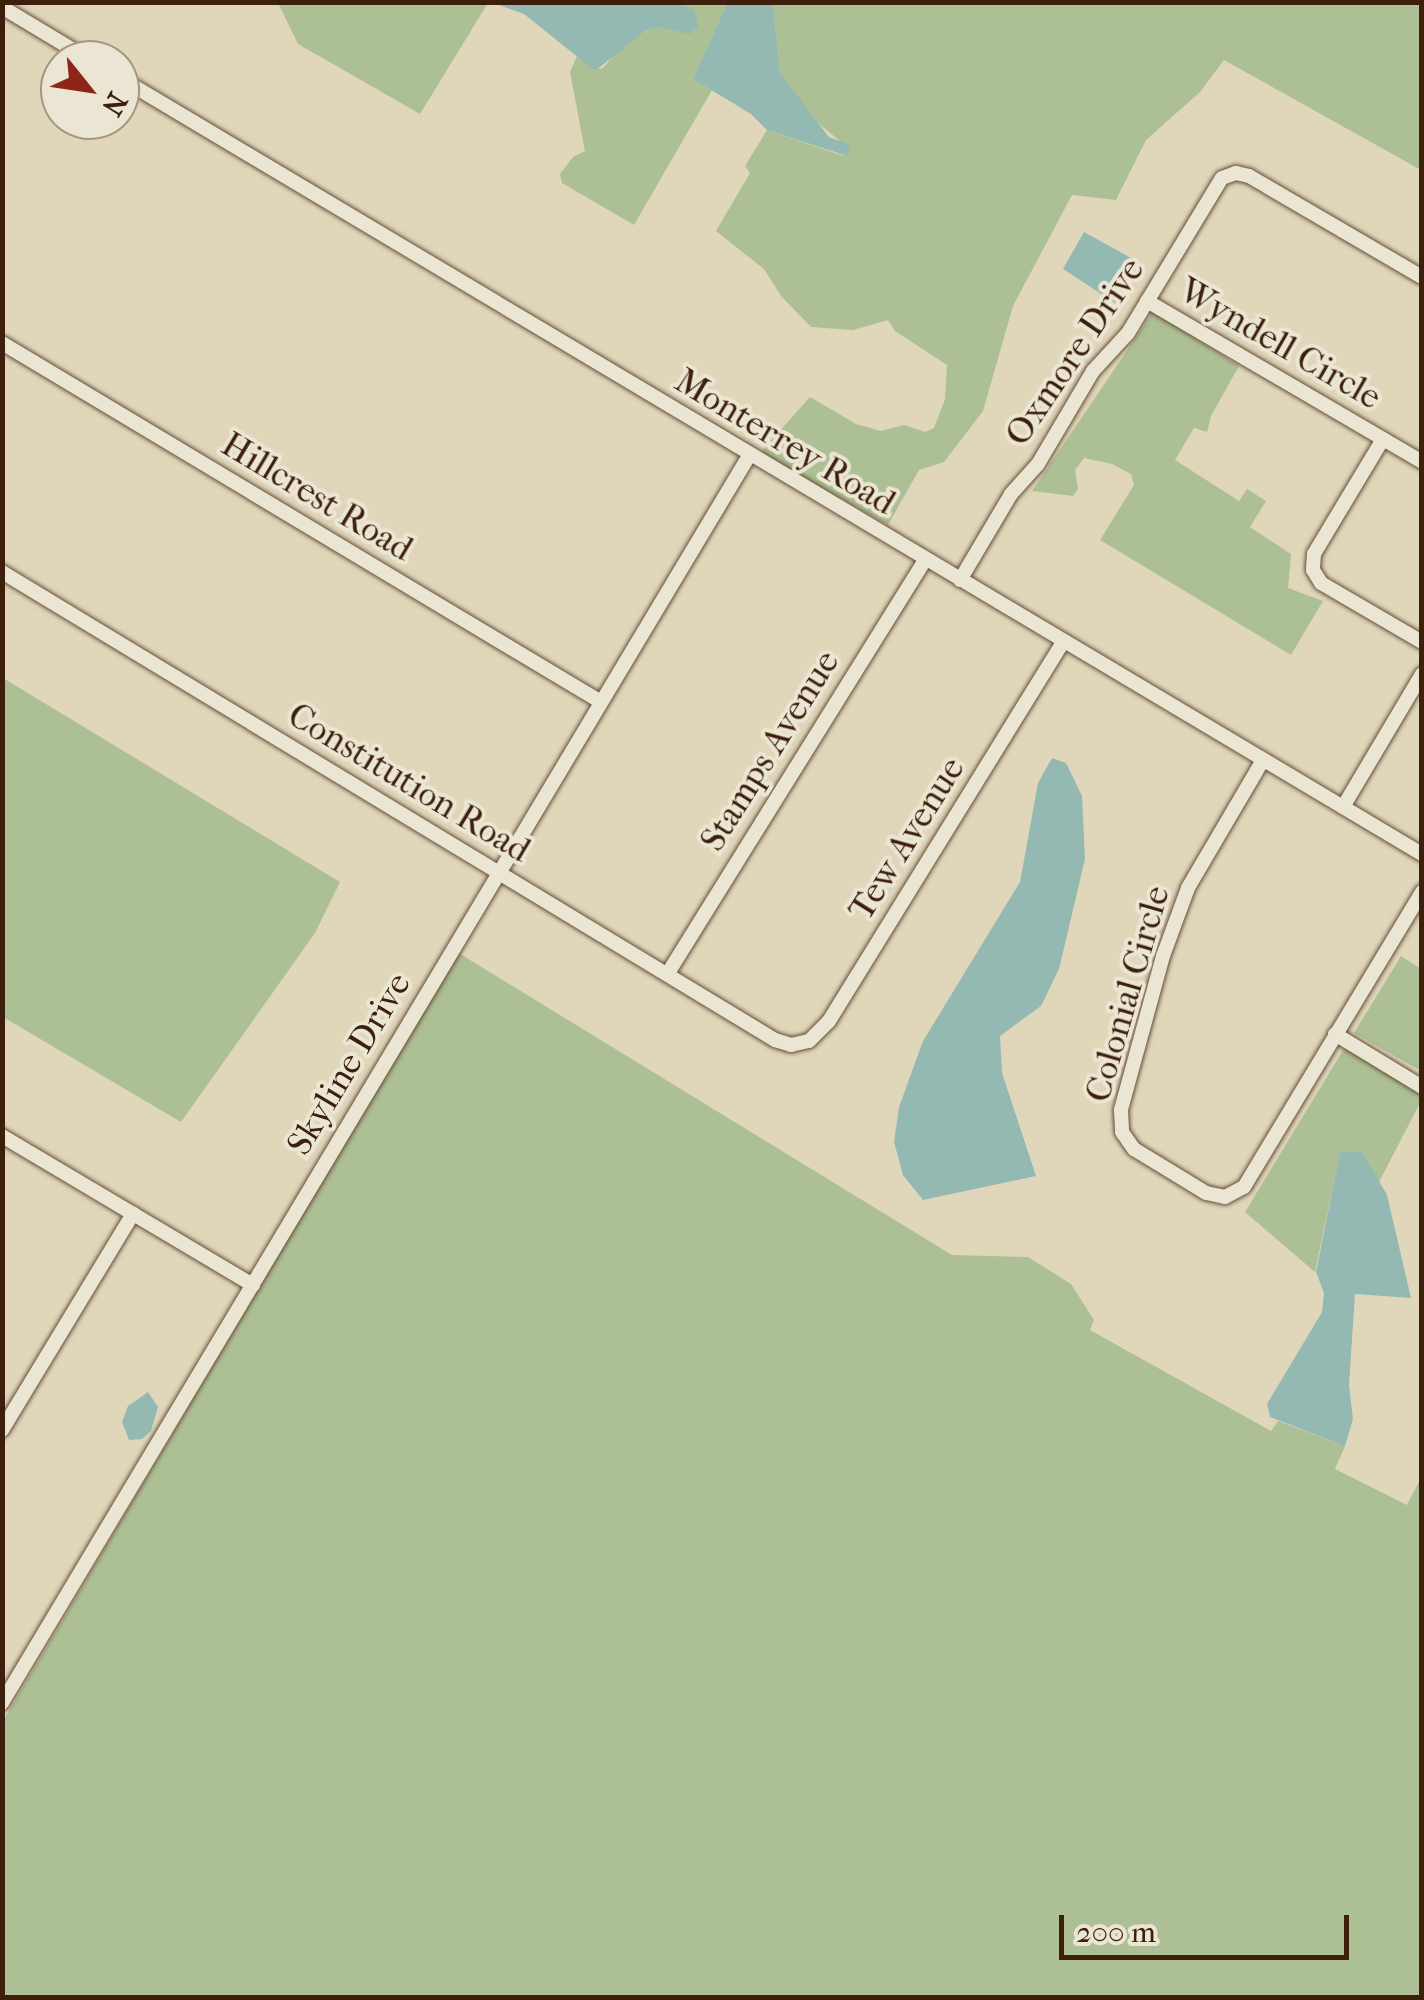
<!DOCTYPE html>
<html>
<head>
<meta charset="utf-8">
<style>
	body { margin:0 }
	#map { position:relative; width:1424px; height:2000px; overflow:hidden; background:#e0d7bb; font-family:"IM FELL French Canon",serif }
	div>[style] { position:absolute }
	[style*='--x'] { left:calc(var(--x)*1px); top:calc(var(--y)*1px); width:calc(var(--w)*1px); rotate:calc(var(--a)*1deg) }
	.green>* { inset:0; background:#adbf94 }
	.water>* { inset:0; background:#94b9b2 }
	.roads { filter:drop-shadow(0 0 2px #664e37) drop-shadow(0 0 2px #664e37) }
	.minor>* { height:14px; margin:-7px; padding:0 7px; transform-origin:7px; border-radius:7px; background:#ebe5d3 }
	span { translate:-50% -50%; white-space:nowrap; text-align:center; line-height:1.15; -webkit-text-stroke:8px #ebe5d3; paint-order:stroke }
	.street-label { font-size:35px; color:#3d200b }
	.frame { position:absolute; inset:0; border:5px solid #3d200b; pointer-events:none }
	.north { position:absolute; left:40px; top:40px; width:100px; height:100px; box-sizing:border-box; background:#ebe5d3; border:2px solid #a59683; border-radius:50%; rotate:120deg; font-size:28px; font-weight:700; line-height:40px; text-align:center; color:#3d200b }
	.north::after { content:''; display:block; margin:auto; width:35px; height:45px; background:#8f2418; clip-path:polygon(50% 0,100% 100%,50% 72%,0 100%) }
	.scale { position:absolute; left:1059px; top:1915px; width:290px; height:45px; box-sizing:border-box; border:5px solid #3d200b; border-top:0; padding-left:12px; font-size:30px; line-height:35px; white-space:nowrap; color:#3d200b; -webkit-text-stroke:8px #ebe5d3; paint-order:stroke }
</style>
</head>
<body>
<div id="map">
	<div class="green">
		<div style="clip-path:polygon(278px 3px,488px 3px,420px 114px,298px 44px)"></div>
		<div style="clip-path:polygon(677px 3px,727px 3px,693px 79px,712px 90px,634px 225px,562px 183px,560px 174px,573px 157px,585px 151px,570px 72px,577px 56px,594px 70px,603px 68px,620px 48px,645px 31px,657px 27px,687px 32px,699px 27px,694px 11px)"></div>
		<div style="clip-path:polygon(773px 3px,1421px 3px,1421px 170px,1224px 60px,1200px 92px,1146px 140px,1116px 200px,1072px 195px,1013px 306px,983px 411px,944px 462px,919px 470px,888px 525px,760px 453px,810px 397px,856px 424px,881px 431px,904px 425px,925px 432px,934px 428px,945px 399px,947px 365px,895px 331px,888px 320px,853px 330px,811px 327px,781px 296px,764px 269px,716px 231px,750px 173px,745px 166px,767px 130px,844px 156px,841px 142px,807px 114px,780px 73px)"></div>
		<div style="clip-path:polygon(1153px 312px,1239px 366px,1211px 416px,1207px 432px,1194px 428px,1175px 460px,1239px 501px,1247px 489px,1266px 501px,1250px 527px,1291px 554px,1288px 588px,1323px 601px,1291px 655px,1100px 540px,1134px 485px,1131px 474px,1112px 464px,1084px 458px,1075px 470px,1078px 489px,1073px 496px,1032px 491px)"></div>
		<div style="clip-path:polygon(3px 678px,340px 882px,315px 933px,181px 1122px,3px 1017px)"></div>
		<div style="clip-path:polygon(457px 952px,952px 1255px,1028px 1257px,1071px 1284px,1094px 1320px,1090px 1330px,1271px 1431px,1278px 1421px,1345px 1446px,1335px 1469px,1407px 1505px,1421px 1478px,1421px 1997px,3px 1998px,3px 1721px)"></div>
		<div style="clip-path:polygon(1401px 956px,1421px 969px,1421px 1071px,1354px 1033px)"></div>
		<div style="clip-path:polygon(1345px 1047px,1421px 1093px,1421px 1101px,1379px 1182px,1362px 1152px,1340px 1153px,1315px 1272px,1245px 1212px)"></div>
	</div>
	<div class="water">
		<div style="clip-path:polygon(493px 3px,677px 3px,694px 10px,699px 27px,689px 34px,658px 27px,645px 31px,595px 71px,524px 14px)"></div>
		<div style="clip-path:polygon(727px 3px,773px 3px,780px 73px,829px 137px,850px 145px,847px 156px,767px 130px,751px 114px,693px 79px)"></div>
		<div style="clip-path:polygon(1084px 232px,1140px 263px,1115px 303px,1063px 269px)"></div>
		<div style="clip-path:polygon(1052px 758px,1066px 763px,1082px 796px,1085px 859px,1059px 969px,1041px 1006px,1000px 1036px,1002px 1073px,1036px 1176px,923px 1200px,903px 1175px,894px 1142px,899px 1107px,923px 1041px,1020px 882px,1038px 783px)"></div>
		<div style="clip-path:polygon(1340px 1152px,1362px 1152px,1387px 1195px,1411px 1298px,1355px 1294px,1349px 1385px,1353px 1419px,1345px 1446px,1270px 1417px,1267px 1404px,1322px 1312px,1324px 1293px,1316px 1272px)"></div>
		<div style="clip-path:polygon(148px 1392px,158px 1407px,151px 1431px,142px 1439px,129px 1440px,122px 1422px,128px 1406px)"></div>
	</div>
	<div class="roads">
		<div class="minor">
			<div style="--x:2;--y:7;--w:103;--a:31.1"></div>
			<div style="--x:120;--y:78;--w:1516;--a:30.8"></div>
			<div style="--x:1147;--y:301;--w:319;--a:30.3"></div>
			<div style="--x:2;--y:343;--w:698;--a:30.94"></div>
			<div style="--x:1383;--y:439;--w:134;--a:121"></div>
			<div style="--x:1314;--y:554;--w:16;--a:94"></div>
			<div style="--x:1313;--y:570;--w:15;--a:58"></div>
			<div style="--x:1321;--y:583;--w:117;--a:30.3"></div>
			<div style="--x:2;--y:572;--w:904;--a:31.19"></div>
			<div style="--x:775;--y:1040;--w:17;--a:17"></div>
			<div style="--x:791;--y:1045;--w:18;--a:-13"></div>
			<div style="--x:809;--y:1041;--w:28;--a:-45"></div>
			<div style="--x:829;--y:1021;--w:445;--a:-58.3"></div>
			<div style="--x:960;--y:580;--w:100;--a:-59.3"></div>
			<div style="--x:1011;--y:494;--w:40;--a:-48"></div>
			<div style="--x:1038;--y:464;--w:108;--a:-59.4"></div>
			<div style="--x:1093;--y:371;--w:52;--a:-47.4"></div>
			<div style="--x:1128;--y:333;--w:181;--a:-58.8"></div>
			<div style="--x:1222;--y:178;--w:15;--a:-20"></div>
			<div style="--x:1236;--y:173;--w:13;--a:13"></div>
			<div style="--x:1249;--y:176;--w:200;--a:30.3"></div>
			<div style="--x:1263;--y:760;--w:148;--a:120.4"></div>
			<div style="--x:1188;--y:888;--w:72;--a:110.2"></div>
			<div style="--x:1163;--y:956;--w:160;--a:105.3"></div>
			<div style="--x:1121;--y:1110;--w:22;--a:87"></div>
			<div style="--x:1122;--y:1132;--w:21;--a:55"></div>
			<div style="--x:1134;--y:1149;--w:84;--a:31.4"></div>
			<div style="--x:1206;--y:1193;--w:19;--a:12"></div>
			<div style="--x:1225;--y:1197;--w:21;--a:-28"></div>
			<div style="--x:1244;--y:1187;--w:345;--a:-58.9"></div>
			<div style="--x:1343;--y:807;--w:155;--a:-59.3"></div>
			<div style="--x:668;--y:973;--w:486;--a:-58.1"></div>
			<div style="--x:1335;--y:1034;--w:102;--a:31.3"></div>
			<div style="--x:2;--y:1136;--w:292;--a:30.7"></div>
			<div style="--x:2;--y:1430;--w:253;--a:-58.8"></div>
			<div style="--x:2;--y:1703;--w:1454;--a:-59.08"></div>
		</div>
	</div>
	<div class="street-label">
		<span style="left:1280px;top:344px;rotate:30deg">Wyndell Circle</span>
		<span style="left:1075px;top:352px;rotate:-56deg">Oxmore Drive</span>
		<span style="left:785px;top:442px;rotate:31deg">Monterrey Road</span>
		<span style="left:317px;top:497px;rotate:31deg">Hillcrest Road</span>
		<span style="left:770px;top:751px;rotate:-58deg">Stamps Avenue</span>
		<span style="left:409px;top:783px;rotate:31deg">Constitution Road</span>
		<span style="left:907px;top:839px;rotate:-58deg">Tew Avenue</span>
		<span style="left:1128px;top:994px;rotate:-74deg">Colonial Circle</span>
		<span style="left:349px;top:1064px;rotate:-59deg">Skyline Drive</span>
	</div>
	<div class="frame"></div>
	<div class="north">N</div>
	<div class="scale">200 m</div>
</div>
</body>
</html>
